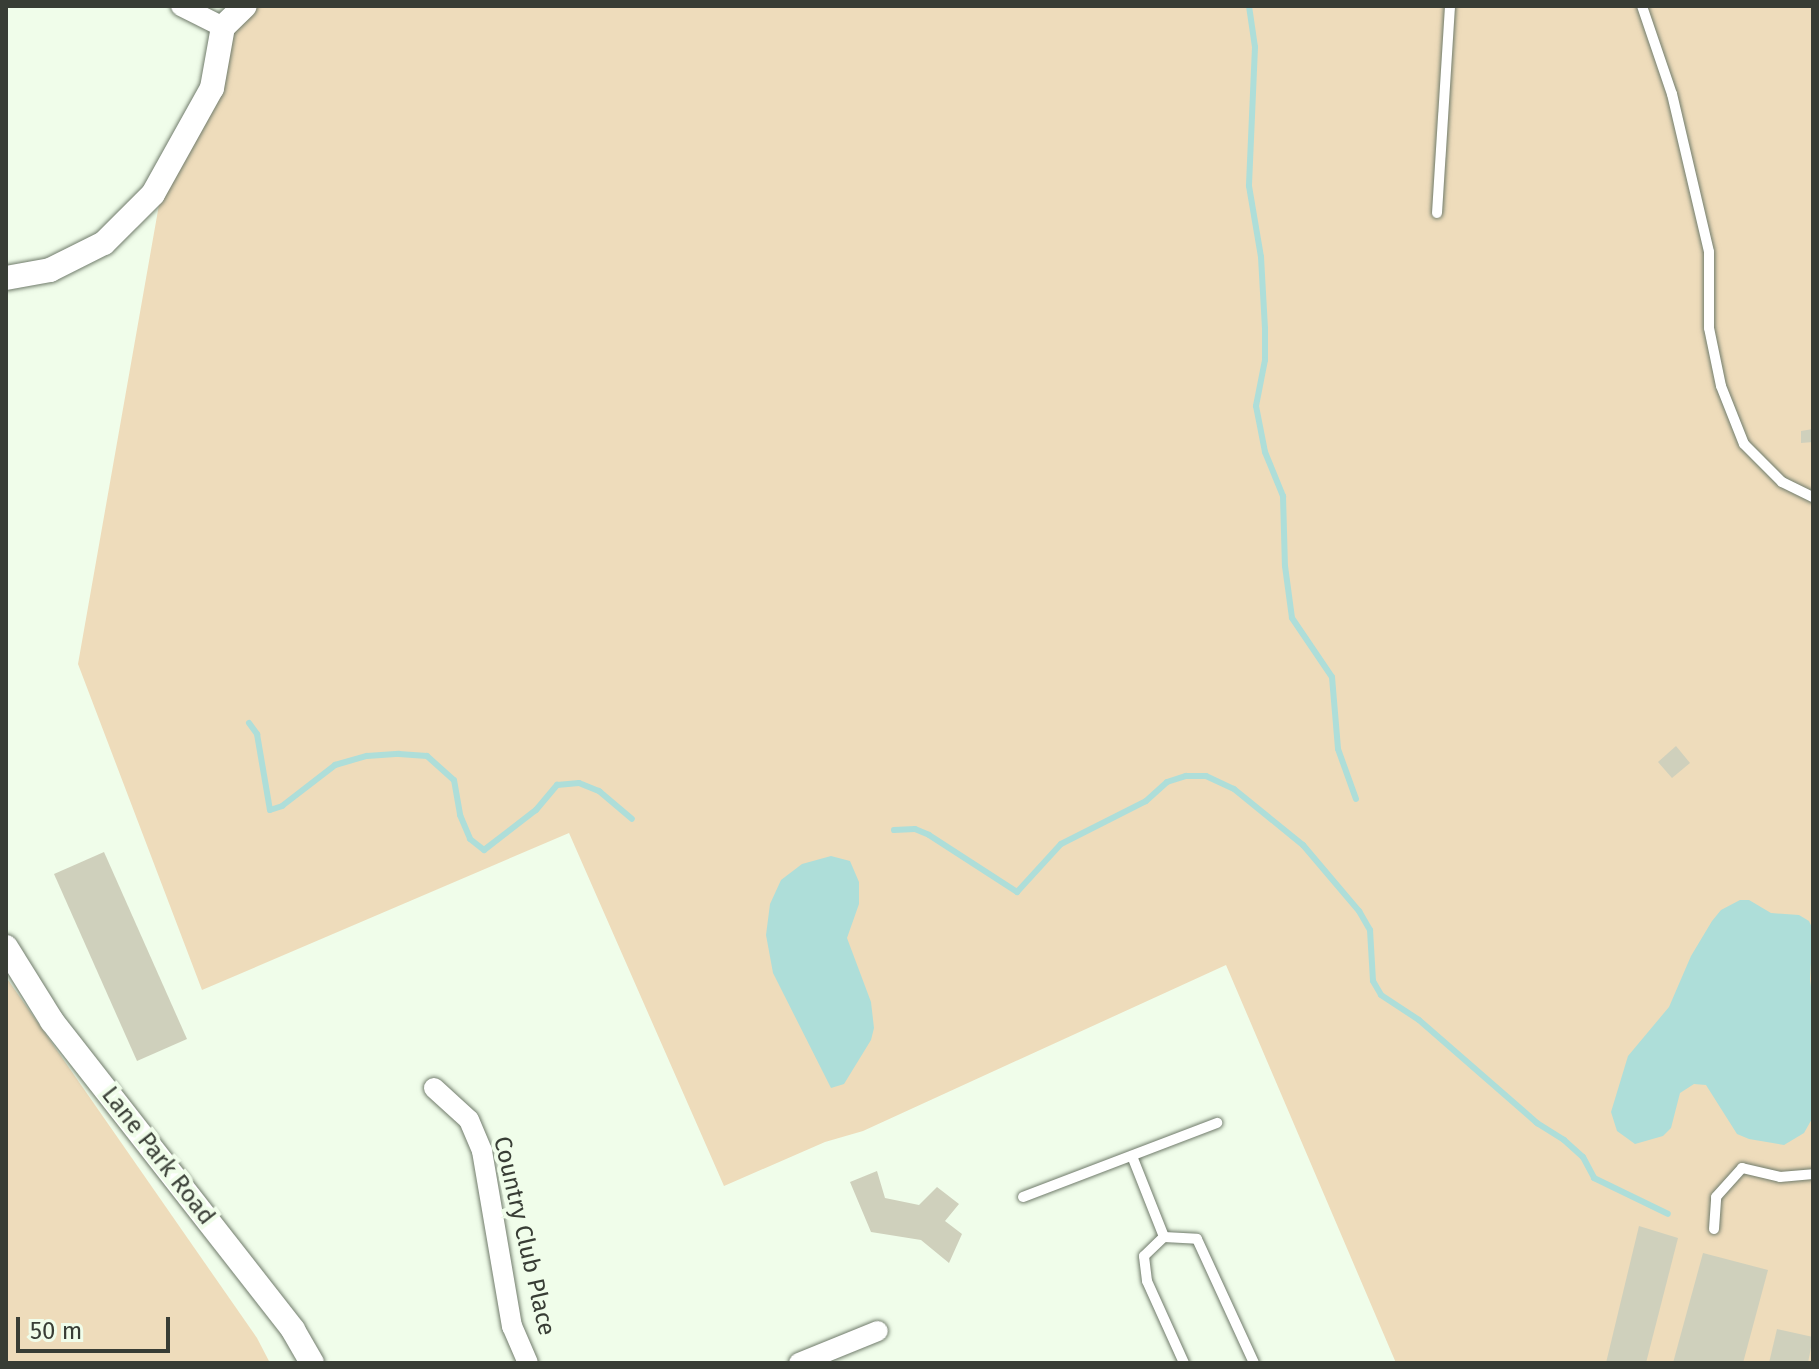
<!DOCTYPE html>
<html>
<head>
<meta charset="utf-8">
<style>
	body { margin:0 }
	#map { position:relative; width:1819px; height:1369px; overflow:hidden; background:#f0fdea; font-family:"Fira Sans",sans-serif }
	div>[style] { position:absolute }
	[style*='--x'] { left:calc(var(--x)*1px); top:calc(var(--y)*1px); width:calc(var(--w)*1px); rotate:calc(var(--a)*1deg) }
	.green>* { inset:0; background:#eedcbb }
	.water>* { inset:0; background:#aeded9 }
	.stream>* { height:6px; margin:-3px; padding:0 3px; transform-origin:3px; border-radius:3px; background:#aeded9 }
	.building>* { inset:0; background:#cfd0bc }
	.roads { filter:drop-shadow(0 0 2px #707b6b) drop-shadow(0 0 2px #707b6b) }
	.service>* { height:10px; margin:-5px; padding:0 5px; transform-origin:5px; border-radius:5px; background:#fff }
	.minor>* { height:20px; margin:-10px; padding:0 10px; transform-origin:10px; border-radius:10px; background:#fff }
	.tertiary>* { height:24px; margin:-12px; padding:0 12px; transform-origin:12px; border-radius:12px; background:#fff }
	span { translate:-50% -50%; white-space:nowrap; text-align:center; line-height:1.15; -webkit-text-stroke:8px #f0fdea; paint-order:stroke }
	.street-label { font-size:24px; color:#383d35 }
	.frame { position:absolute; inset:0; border:8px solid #383d35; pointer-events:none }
	.scale { position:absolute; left:16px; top:1317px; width:154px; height:36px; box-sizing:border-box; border:4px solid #383d35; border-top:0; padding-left:10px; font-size:24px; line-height:28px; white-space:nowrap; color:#383d35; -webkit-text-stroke:6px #f0fdea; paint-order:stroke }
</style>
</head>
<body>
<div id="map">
	<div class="green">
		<div style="clip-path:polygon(258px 6px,1813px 6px,1813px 1363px,1396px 1363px,1226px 965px,863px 1131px,825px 1142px,724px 1186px,569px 833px,202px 990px,78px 664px,160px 199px,231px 32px)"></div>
		<div style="clip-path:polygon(6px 977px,257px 1338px,270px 1363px,6px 1363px)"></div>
	</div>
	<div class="water">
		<div style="clip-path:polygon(831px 856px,850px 861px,859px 882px,859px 904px,847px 938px,871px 1002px,874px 1028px,871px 1040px,844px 1084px,831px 1088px,773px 973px,766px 935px,770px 904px,781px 880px,802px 864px)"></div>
		<div style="clip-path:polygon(1740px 900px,1749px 900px,1771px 913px,1799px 915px,1809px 921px,1813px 930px,1810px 979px,1813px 1003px,1813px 1117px,1804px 1133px,1784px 1145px,1749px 1139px,1737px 1134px,1706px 1085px,1694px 1084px,1680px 1093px,1671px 1128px,1663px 1136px,1635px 1144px,1617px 1131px,1611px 1112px,1628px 1056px,1669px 1007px,1691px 956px,1712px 921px,1721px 910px)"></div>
	</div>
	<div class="stream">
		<div style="--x:1249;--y:6;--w:41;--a:81.7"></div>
		<div style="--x:1255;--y:47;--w:139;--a:92.5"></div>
		<div style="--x:1249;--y:186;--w:72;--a:80.4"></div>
		<div style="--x:1261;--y:257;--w:71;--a:86.8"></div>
		<div style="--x:1265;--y:328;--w:32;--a:90"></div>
		<div style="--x:1265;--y:360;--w:47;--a:101.1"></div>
		<div style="--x:1256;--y:406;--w:47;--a:78.9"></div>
		<div style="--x:1265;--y:452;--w:48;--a:67.8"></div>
		<div style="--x:1283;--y:496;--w:70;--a:88.4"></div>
		<div style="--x:1285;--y:566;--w:52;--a:82.3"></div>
		<div style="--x:1292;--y:618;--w:71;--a:55.9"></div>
		<div style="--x:1332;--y:677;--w:72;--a:85.2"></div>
		<div style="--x:1338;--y:749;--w:53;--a:70.2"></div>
		<div style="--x:249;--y:723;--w:14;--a:54"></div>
		<div style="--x:257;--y:734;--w:77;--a:80.3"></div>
		<div style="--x:270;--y:810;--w:13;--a:-18"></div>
		<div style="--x:282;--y:806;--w:67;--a:-37.7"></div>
		<div style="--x:335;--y:765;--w:33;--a:-16"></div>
		<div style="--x:367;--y:756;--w:32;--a:-4"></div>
		<div style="--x:399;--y:754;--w:28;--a:4"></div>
		<div style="--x:427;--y:756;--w:36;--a:42"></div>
		<div style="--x:454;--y:780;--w:36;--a:80"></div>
		<div style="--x:460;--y:815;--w:26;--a:67"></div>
		<div style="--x:470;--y:839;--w:18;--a:38"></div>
		<div style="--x:484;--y:850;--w:66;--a:-37.6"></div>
		<div style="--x:536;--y:810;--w:33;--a:-50"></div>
		<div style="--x:557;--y:785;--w:22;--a:-5"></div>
		<div style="--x:579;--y:783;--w:22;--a:22"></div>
		<div style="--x:599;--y:791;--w:43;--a:40.3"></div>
		<div style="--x:894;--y:830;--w:21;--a:-3"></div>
		<div style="--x:915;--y:829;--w:15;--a:23"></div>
		<div style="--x:929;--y:835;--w:105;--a:32.9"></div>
		<div style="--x:1017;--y:892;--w:65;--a:-47.5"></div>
		<div style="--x:1061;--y:844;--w:95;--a:-26.8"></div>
		<div style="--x:1146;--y:801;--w:28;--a:-42"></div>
		<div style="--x:1167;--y:782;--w:20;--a:-18"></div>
		<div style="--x:1186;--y:776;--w:20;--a:0"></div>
		<div style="--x:1206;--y:776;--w:31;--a:25"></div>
		<div style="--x:1234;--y:789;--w:89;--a:39.1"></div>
		<div style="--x:1303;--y:845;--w:87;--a:49.7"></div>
		<div style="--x:1359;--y:911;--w:22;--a:60"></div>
		<div style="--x:1370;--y:930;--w:51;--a:86.6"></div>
		<div style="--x:1373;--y:981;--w:16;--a:60"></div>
		<div style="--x:1381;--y:995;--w:45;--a:33.3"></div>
		<div style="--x:1419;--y:1020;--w:157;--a:41.1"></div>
		<div style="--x:1537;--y:1123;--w:32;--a:32"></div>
		<div style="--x:1564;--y:1140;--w:25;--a:42"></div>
		<div style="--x:1583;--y:1157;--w:24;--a:62"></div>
		<div style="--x:1594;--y:1178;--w:82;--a:25.9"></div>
	</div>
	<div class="building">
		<div style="clip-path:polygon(1813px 429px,1813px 442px,1801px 443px,1801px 431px)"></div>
		<div style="clip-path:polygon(1676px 746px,1690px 763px,1672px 778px,1658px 762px)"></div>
		<div style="clip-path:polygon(104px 852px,187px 1039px,137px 1061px,54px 874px)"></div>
		<div style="clip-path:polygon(877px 1171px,885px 1198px,919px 1205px,937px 1187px,959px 1204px,945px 1221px,962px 1234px,949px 1263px,921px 1240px,871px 1232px,850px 1182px)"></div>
		<div style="clip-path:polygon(1639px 1226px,1678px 1238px,1646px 1363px,1606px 1363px)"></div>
		<div style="clip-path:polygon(1703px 1253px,1768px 1270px,1743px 1363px,1673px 1363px)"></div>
		<div style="clip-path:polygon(1777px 1329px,1813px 1337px,1808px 1363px,1769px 1363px)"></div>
	</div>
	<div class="roads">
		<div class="service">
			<div style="--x:1642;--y:6;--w:93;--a:71.2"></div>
			<div style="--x:1672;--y:94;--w:162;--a:76.8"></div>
			<div style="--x:1709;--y:252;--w:76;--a:90"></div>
			<div style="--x:1709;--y:328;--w:59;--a:78.3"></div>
			<div style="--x:1721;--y:386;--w:62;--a:68.4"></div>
			<div style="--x:1744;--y:444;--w:54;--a:45"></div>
			<div style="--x:1782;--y:482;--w:34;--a:26"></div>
			<div style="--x:1437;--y:213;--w:207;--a:-86.4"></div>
			<div style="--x:1132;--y:1156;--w:87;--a:68.4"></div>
			<div style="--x:1023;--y:1197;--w:208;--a:-20.9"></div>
			<div style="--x:1714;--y:1229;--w:32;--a:-86"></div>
			<div style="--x:1716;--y:1197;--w:39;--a:-48"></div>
			<div style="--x:1742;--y:1168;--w:39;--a:13"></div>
			<div style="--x:1780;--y:1177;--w:33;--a:-5"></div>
			<div style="--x:1184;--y:1363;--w:90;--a:-114.3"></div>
			<div style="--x:1147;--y:1281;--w:25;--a:-97"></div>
			<div style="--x:1144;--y:1256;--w:28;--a:-44"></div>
			<div style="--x:1164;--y:1237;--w:33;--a:3"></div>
			<div style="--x:1197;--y:1239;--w:136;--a:65.3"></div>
		</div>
		<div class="minor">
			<div style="--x:181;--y:6;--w:47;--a:26.6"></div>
			<div style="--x:434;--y:1088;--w:47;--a:42.4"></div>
			<div style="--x:469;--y:1120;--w:34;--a:67"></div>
			<div style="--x:482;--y:1151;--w:178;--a:80.3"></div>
			<div style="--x:512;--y:1326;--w:40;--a:66.6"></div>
			<div style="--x:799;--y:1363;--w:85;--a:-22.1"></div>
		</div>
		<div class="tertiary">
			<div style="--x:6;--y:278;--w:45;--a:-10.3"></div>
			<div style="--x:50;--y:270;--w:60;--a:-26.6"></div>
			<div style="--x:104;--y:243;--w:69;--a:-45"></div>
			<div style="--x:153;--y:194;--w:121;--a:-60.9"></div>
			<div style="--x:212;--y:88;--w:62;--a:-79.8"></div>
			<div style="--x:223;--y:27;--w:30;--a:-44"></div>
			<div style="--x:6;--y:947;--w:87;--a:58.1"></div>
			<div style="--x:52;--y:1021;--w:392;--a:52"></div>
			<div style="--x:293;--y:1330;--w:38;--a:60"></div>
		</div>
	</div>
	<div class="street-label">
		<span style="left:158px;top:1156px;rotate:52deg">Lane Park Road</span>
		<span style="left:524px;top:1236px;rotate:77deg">Country Club Place</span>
	</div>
	<div class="frame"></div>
	<div class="scale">50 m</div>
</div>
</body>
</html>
